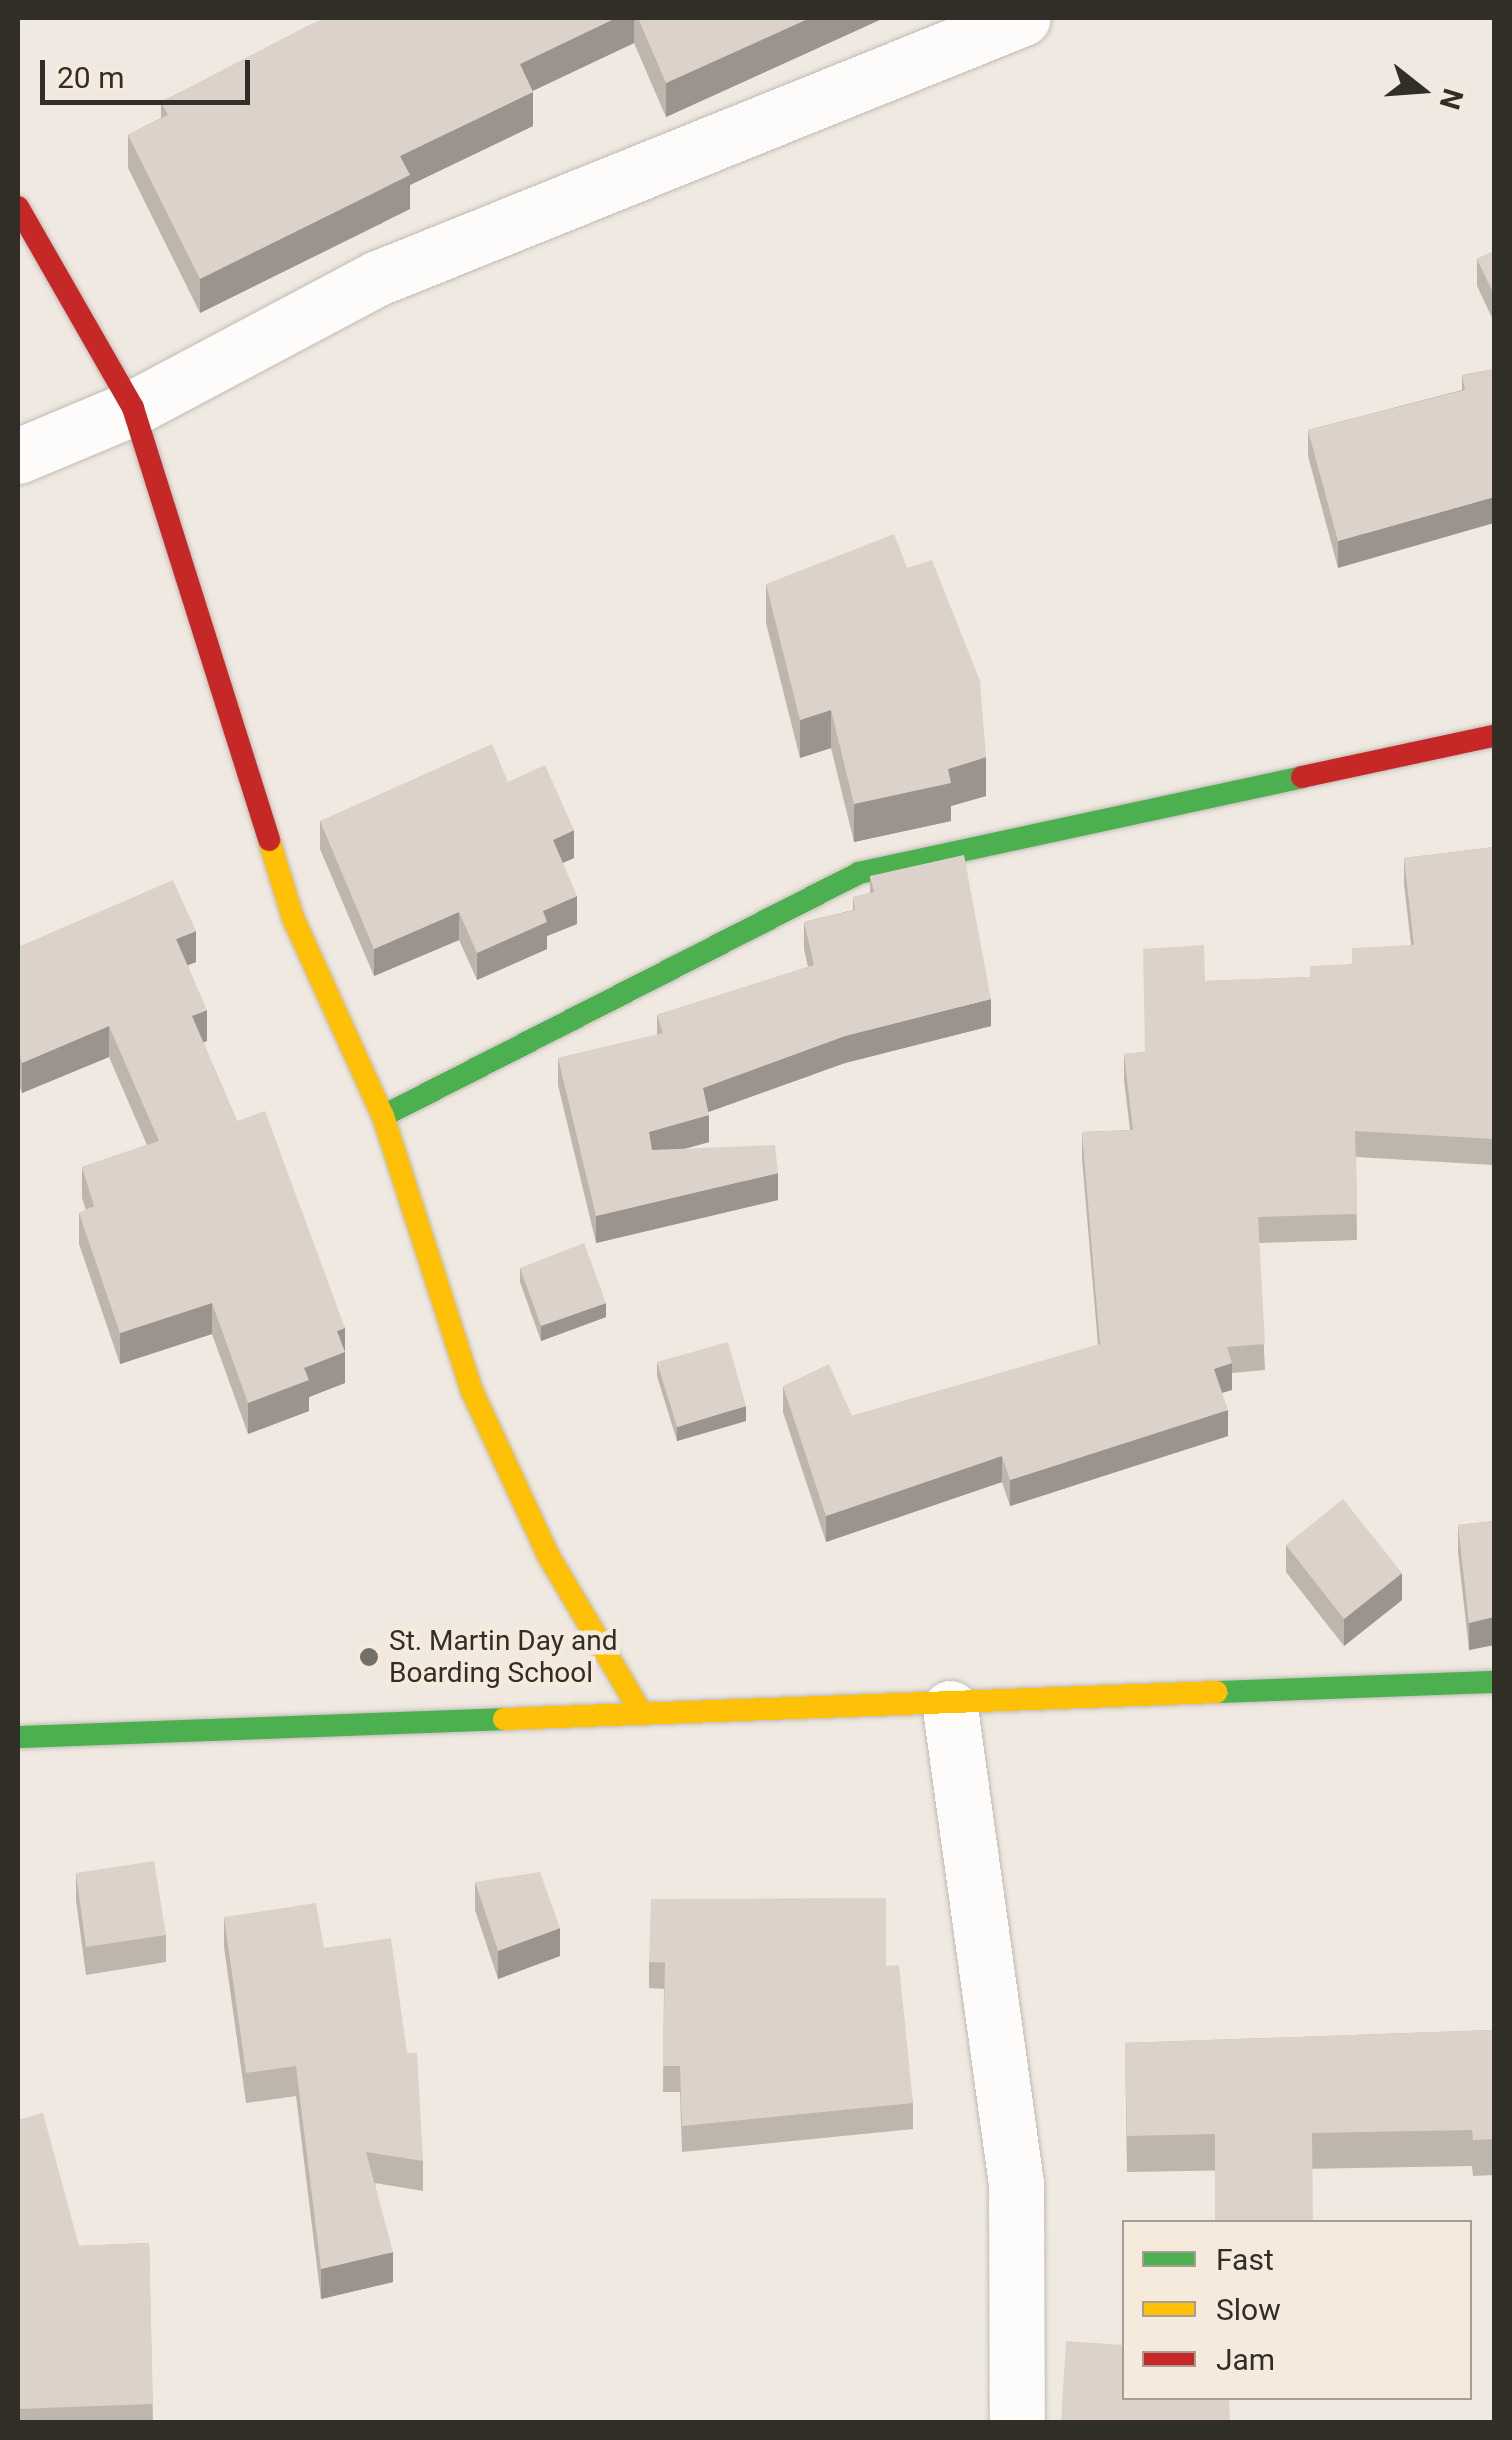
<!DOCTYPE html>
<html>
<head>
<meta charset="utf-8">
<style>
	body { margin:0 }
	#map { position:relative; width:1512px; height:2440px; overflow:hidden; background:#efe9e1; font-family:Roboto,sans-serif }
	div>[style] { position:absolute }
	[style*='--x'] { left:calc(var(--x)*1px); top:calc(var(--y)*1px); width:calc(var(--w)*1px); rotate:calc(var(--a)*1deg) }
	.roads { filter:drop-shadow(0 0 2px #c0bbb4) drop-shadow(0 0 2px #c0bbb4) }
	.street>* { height:55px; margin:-27.5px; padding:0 27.5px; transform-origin:27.5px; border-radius:27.5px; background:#fdfcfa }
	.fast>* { height:22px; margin:-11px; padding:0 11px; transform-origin:11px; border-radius:11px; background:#4caf50 }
	.slow>* { height:22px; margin:-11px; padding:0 11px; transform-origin:11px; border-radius:11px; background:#ffc107 }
	.jam>* { height:22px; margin:-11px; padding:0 11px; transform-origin:11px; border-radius:11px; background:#c62828 }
	.wall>* { inset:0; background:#beb5ad }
	.shaded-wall>* { inset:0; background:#9b938d }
	.building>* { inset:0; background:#ddd2c9 }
	.dots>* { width:28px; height:28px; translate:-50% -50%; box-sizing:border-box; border:5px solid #f5eadb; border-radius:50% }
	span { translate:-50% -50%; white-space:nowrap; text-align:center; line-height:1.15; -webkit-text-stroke:9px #f5eadb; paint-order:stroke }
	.poi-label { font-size:28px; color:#312d27 }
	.left { translate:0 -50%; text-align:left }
	.frame { position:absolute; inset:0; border:20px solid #312d27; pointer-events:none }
	.legend { position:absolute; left:1122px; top:2220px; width:350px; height:180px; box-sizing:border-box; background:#f5eadb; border:2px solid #a79e93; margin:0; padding:12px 18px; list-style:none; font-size:30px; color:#312d27 }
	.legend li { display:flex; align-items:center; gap:20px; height:50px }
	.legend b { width:50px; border:2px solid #a79e93 }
	.north { position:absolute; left:1372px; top:40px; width:100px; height:100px; -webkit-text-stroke:8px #f5eadb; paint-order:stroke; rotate:107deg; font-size:28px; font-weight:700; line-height:40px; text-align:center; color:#312d27 }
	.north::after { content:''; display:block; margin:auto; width:35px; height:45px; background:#312d27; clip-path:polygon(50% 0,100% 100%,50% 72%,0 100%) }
	.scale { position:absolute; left:40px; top:60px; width:210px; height:45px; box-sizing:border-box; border:5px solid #312d27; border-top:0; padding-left:12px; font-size:30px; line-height:35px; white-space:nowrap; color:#312d27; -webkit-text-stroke:8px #f5eadb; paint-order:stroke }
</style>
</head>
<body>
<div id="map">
	<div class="roads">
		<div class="street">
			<div style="--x:18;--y:456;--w:125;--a:-22.7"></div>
			<div style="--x:133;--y:408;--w:277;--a:-28"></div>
			<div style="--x:378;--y:278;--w:695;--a:-21.95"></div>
			<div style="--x:950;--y:1708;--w:480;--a:82.1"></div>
			<div style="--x:1016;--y:2183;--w:239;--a:89.8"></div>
		</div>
		<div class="fast">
			<div style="--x:383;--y:1116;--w:534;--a:-27.04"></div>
			<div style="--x:859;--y:873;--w:453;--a:-12.2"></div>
			<div style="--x:1216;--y:1692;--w:278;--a:-2.1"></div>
			<div style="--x:18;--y:1737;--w:486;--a:-2.1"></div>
		</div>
		<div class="slow">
			<div style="--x:269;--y:840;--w:82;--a:72.9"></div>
			<div style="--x:293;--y:918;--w:217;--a:65.6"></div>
			<div style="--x:383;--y:1116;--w:289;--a:72.1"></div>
			<div style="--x:472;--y:1391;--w:181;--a:65.1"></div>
			<div style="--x:548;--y:1555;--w:185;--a:59.4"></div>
			<div style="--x:504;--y:1719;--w:713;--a:-2.17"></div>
		</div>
		<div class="jam">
			<div style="--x:18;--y:207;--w:232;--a:60.2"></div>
			<div style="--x:133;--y:408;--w:453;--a:72.5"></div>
			<div style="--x:1302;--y:777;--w:196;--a:-12.1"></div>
		</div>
	</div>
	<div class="wall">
		<div style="clip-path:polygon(327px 18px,884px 18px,666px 117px,634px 43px,532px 91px,533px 126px,410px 185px,410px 209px,200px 313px,128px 168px,128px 135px,161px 118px,161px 102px)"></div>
		<div style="clip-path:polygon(1494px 251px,1494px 322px,1477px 286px,1477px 259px)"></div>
		<div style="clip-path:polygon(1494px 369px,1338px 568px,1308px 456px,1308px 430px,1462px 390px,1462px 375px)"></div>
		<div style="clip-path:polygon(766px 584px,986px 796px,951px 806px,951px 821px,854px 842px,831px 748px,800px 758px,766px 623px)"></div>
		<div style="clip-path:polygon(508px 782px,574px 858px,563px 863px,577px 924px,547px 936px,547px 949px,477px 980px,459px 940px,374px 976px,320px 849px,320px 821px)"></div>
		<div style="clip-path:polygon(1494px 847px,1494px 1165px,1356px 1157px,1357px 1240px,1259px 1243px,1265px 1370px,1232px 1373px,1232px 1390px,1222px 1393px,1228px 1436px,1010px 1506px,1002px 1482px,826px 1542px,783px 1412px,783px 1386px,852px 1416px,1098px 1345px,1082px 1159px,1082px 1132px,1130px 1130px,1124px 1080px,1124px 1054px,1145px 1052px,1205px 981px,1310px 977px,1411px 945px,1404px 884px,1404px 858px)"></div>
		<div style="clip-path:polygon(870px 876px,991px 1026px,845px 1063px,708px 1112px,709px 1142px,683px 1149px,778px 1200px,596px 1243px,558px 1085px,558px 1058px,657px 1035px,657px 1015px,808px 967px,804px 949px,804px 922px,853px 910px,853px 897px,870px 893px)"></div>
		<div style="clip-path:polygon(18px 947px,196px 962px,188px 965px,207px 1041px,203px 1042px,237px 1121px,345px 1328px,345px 1383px,309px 1397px,309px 1411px,248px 1434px,212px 1334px,120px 1364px,79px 1244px,79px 1213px,86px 1210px,82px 1198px,82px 1167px,147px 1145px,109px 1057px,22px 1093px,18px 1082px)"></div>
		<div style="clip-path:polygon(520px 1268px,606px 1317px,541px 1341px,520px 1282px)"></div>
		<div style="clip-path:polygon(657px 1362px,746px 1421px,677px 1441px,657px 1376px)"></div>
		<div style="clip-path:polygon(1494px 1521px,1494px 1645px,1469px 1650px,1458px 1552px,1458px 1525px)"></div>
		<div style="clip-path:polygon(1286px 1545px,1402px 1600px,1344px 1646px,1286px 1572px)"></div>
		<div style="clip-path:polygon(76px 1873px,166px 1935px,166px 1962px,86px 1975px,76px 1900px)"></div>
		<div style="clip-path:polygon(475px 1882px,560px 1956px,498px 1979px,475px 1910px)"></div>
		<div style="clip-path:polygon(224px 1917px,324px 1948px,423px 2161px,423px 2191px,375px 2183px,393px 2282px,321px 2299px,296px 2096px,246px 2103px,224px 1947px)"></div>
		<div style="clip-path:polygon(649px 1962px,886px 1966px,913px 2103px,913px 2129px,682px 2152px,680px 2092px,663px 2092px,664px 1989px,649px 1988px)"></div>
		<div style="clip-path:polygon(1494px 2030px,1494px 2175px,1473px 2176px,1472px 2166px,1127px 2172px,1125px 2043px)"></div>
		<div style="clip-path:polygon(18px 2120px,79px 2246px,149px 2243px,153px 2422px,18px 2422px)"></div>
	</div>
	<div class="shaded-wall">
		<div style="clip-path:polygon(616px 18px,634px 18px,634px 43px,520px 97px,520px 64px)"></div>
		<div style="clip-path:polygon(810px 18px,884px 18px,666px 117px,666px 83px)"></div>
		<div style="clip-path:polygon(533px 92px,533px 126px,410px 185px,410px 209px,200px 313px,200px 279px,400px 156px)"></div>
		<div style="clip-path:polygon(1494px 497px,1494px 523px,1338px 568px,1338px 541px)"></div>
		<div style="clip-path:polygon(831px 710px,831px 748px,800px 758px,800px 720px)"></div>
		<div style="clip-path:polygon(986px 757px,986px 796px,951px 806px,951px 821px,854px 842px,854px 804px,948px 769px)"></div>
		<div style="clip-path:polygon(574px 830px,574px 858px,553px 867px,553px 840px)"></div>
		<div style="clip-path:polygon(577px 896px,577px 924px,547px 936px,547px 949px,477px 980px,477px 953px,543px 911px)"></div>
		<div style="clip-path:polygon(459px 912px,459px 940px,374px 976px,374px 949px)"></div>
		<div style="clip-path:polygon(196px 931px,196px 962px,176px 970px,176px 939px)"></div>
		<div style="clip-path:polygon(991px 999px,991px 1026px,845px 1063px,703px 1114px,703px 1088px,845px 1036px)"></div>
		<div style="clip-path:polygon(207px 1010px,207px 1041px,192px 1047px,192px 1016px)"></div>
		<div style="clip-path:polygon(109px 1026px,109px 1057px,22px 1093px,22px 1063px)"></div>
		<div style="clip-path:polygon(709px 1115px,709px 1142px,649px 1159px,649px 1132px)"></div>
		<div style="clip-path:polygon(778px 1173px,778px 1200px,596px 1243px,596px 1216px)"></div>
		<div style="clip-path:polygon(212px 1303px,212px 1334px,120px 1364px,120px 1333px)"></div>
		<div style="clip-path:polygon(606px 1303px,606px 1317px,541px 1341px,541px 1326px)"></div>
		<div style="clip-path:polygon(345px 1328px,345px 1383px,309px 1397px,309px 1411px,248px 1434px,248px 1403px,337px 1331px)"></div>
		<div style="clip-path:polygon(1232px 1363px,1232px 1390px,1214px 1395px,1214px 1369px)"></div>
		<div style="clip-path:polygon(746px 1406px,746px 1421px,677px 1441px,677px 1427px)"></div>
		<div style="clip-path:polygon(1228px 1410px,1228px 1436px,1010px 1506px,1010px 1480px)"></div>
		<div style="clip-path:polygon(1002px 1456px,1002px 1482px,826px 1542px,826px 1516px)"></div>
		<div style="clip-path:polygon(1402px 1573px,1402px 1600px,1344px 1646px,1344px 1619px)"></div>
		<div style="clip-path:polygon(1494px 1617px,1494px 1645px,1469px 1650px,1469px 1623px)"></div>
		<div style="clip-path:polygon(560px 1928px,560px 1956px,498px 1979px,498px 1951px)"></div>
		<div style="clip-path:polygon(393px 2252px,393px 2282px,321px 2299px,321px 2269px)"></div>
	</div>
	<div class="building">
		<div style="clip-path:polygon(327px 18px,616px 18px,520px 64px,533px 92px,400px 156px,410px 175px,200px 279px,128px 135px,168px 115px,161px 102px,311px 24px)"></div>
		<div style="clip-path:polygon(638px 18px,810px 18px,666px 83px)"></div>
		<div style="clip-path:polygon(1494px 251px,1494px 295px,1477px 259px)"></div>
		<div style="clip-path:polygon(1494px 369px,1494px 497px,1338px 541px,1308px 430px,1465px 390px,1462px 375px)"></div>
		<div style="clip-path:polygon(894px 534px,907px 568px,932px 560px,980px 681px,986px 757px,948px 769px,951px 783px,854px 804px,831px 710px,800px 720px,766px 584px)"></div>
		<div style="clip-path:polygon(492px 744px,508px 782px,545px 765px,574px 830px,553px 840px,577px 896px,543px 911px,547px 922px,477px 953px,459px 912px,374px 949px,320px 821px)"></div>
		<div style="clip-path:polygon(1494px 847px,1494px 1139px,1355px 1131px,1357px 1214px,1258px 1217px,1265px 1344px,1227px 1347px,1232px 1363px,1214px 1369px,1228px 1410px,1010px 1480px,1002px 1456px,826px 1516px,783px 1386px,829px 1364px,852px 1416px,1100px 1344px,1082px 1132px,1133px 1130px,1124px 1054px,1145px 1052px,1143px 949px,1204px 945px,1205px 981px,1310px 977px,1310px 966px,1352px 964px,1352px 948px,1414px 945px,1404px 858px)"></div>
		<div style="clip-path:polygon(964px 855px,991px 999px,845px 1036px,703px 1088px,709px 1115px,649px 1132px,652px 1150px,775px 1145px,778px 1173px,596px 1216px,558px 1058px,663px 1033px,657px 1015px,814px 965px,804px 922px,855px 910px,853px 897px,874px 892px,870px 876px)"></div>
		<div style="clip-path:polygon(173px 880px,196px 931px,176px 939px,207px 1010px,192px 1016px,237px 1121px,265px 1111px,345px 1328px,337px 1331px,345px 1352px,304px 1368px,309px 1380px,248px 1403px,212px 1303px,120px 1333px,79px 1213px,94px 1206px,82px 1167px,159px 1141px,109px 1026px,22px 1063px,18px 1051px,18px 947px)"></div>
		<div style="clip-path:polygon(584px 1243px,606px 1303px,541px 1326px,520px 1268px)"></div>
		<div style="clip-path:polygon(728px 1342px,746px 1406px,677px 1427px,657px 1362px)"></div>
		<div style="clip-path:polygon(1343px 1499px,1402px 1573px,1344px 1619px,1286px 1545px)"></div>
		<div style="clip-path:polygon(1494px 1521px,1494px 1617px,1469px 1623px,1458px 1525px)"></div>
		<div style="clip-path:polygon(154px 1861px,166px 1935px,86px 1947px,76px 1873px)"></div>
		<div style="clip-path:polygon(540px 1872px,560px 1928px,498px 1951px,475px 1882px)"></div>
		<div style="clip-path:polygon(886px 1898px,886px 1966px,899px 1965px,913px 2103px,682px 2126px,680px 2066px,663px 2066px,665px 1962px,649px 1962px,651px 1899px)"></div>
		<div style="clip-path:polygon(316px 1903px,324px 1948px,391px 1938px,407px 2053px,417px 2053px,423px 2161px,366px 2152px,393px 2252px,321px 2269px,296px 2066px,246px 2073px,224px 1917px)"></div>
		<div style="clip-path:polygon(1494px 2030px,1494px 2139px,1473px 2140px,1472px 2130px,1312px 2133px,1313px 2222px,1215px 2222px,1215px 2134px,1127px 2136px,1125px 2043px)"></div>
		<div style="clip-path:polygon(43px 2113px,79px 2246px,149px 2243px,153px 2404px,18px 2409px,18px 2120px)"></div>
		<div style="clip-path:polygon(1066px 2341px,1124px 2345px,1124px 2398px,1229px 2398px,1230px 2422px,1061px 2422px)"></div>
		<div style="clip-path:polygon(617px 2420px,617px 2422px,578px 2422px)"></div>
	</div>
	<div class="dots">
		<div style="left:369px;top:1657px;background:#746f68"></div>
	</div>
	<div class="poi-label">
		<span class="left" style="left:389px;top:1657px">St. Martin Day and<br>Boarding School</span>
	</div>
	<div class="frame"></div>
	<ul class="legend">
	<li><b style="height:12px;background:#4caf50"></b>Fast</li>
	<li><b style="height:12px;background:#ffc107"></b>Slow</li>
	<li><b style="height:12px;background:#c62828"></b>Jam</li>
	</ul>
	<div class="north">N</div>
	<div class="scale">20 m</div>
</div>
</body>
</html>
